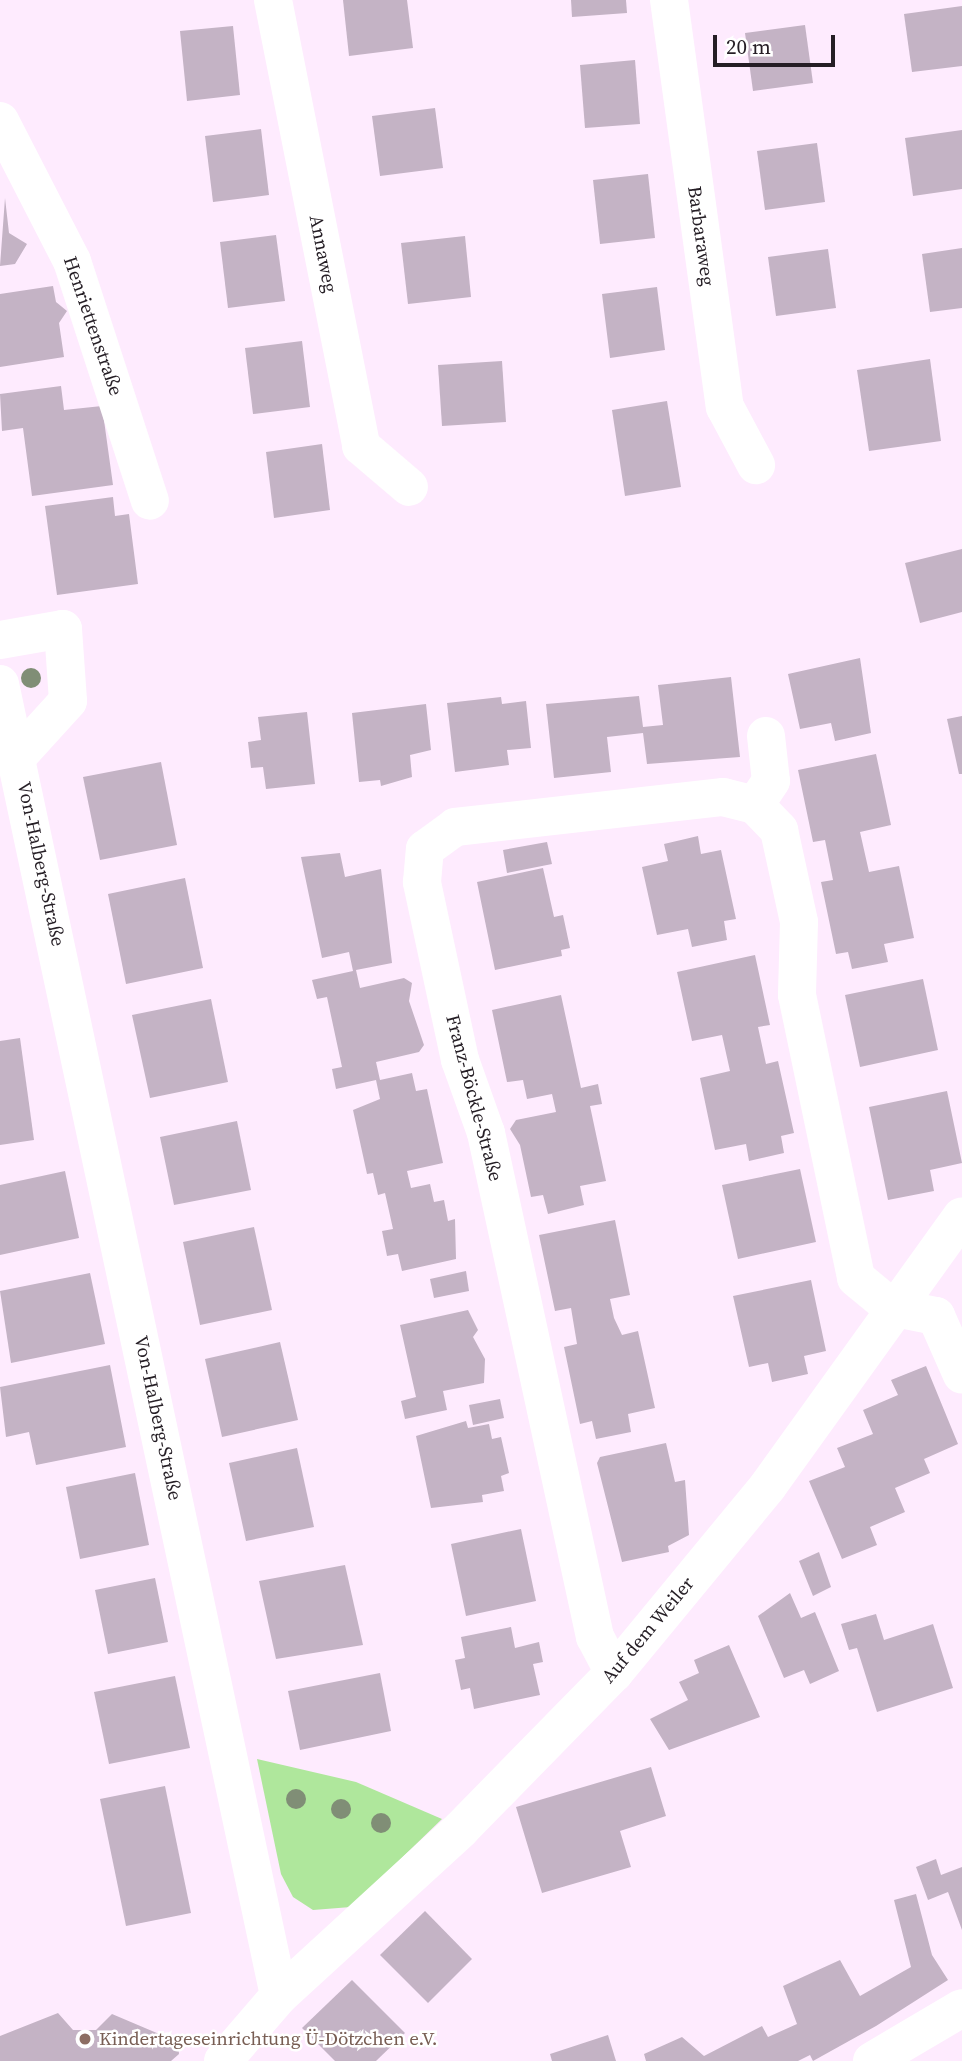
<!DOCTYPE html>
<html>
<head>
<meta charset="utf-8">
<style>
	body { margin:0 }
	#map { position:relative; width:962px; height:2061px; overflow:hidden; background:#feebfe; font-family:"Source Serif 4",serif }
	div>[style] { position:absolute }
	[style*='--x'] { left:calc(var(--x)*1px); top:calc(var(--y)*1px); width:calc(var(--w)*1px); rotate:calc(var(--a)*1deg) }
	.green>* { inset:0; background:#afe79c }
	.building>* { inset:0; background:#c4b3c5 }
	.minor>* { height:38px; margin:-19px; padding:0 19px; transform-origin:19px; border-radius:19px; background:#fff }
	.trees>* { width:20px; height:20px; margin:-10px; border-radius:50%; background:#808e76 }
	.dots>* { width:19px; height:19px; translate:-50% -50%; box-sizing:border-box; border:4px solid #fff; border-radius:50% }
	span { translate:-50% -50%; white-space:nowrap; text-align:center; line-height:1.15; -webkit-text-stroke:5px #fff; paint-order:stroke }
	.street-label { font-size:19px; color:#251e25 }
	.education-label { font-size:19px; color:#785e54 }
	.left { translate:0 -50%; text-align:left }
	.scale { position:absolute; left:713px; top:35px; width:122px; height:32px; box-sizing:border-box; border:4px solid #251e25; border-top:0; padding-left:9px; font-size:21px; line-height:24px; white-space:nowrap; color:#251e25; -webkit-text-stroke:5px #fff; paint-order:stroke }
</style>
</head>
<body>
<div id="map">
	<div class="green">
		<div style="clip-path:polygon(257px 1759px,356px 1782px,442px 1819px,351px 1907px,313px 1910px,293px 1897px,281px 1874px)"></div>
	</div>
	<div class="building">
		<div style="clip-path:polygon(343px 0,407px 0,413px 48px,349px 56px)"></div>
		<div style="clip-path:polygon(571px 0,626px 0,627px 13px,572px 17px)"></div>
		<div style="clip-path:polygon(962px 6px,962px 66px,912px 72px,904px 14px)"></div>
		<div style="clip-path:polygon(805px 25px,813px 83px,753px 91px,745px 33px)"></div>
		<div style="clip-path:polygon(233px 26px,240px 95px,187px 101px,180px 31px)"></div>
		<div style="clip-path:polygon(635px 60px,640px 124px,585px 128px,580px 65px)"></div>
		<div style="clip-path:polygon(435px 108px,443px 168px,380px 176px,372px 116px)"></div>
		<div style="clip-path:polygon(261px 129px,269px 195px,213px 202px,205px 136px)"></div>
		<div style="clip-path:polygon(962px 130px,962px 189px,913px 196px,905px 138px)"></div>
		<div style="clip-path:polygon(817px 143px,825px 202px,765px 210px,757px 151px)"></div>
		<div style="clip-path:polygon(648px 174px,655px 238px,600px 244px,593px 180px)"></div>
		<div style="clip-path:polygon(5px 198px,9px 233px,27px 244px,15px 264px,0 266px)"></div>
		<div style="clip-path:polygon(276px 235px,285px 301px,228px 308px,220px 242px)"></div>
		<div style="clip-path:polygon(465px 236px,471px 297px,408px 304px,401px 243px)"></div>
		<div style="clip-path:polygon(962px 248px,962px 308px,930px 312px,922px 254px)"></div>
		<div style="clip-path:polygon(828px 249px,836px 308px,776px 316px,768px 257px)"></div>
		<div style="clip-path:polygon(53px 286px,56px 302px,67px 311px,59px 323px,64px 357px,0 367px,0 294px)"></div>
		<div style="clip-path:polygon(657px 287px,665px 350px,610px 358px,602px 294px)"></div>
		<div style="clip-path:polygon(302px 341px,310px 407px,253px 414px,245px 348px)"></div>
		<div style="clip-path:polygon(930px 359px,941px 441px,869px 451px,857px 370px)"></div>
		<div style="clip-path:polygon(502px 361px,506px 422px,442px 426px,438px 365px)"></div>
		<div style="clip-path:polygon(61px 386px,64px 410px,102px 406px,113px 485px,32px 496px,23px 428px,2px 431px,0 394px)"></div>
		<div style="clip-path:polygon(667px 401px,681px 487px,625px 496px,612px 410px)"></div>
		<div style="clip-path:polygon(322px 444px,330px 510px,274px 518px,266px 452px)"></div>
		<div style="clip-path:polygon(113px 497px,115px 516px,129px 514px,138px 584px,57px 595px,45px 506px)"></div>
		<div style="clip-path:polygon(962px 549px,962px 612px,920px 623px,905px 563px)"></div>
		<div style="clip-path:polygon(860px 658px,871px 733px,835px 741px,831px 723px,800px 729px,788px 674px)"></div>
		<div style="clip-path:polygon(731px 677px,740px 757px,647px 764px,643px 733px,607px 737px,611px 772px,554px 778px,546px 704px,639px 696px,643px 727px,663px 725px,658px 685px)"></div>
		<div style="clip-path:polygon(501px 697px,502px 704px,526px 701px,531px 748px,507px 750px,509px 765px,455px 772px,447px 703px)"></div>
		<div style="clip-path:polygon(426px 704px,431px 750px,410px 755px,412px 777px,381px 786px,380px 780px,359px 782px,352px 713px)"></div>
		<div style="clip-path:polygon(307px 712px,315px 784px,266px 789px,263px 767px,251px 768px,248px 742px,261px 740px,258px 717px)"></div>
		<div style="clip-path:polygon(962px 716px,962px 774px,959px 774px,947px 719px)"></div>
		<div style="clip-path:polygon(876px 754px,891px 825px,860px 832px,869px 872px,899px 866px,914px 938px,884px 944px,888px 962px,852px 969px,848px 952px,836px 954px,821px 882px,833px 880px,825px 840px,813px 842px,798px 770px)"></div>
		<div style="clip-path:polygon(161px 762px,177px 845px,100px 860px,83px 777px)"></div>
		<div style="clip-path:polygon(698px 836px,701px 854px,721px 850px,736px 919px,724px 921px,727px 940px,692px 947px,688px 929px,657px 935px,642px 867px,668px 861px,664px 844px)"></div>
		<div style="clip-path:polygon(547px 842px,552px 864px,507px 873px,503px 850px)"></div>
		<div style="clip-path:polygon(340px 853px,345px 877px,381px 869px,392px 963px,356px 970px,360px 988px,404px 978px,412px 983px,409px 1001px,424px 1045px,419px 1052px,376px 1062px,380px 1080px,412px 1073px,416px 1091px,427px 1089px,443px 1163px,407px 1171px,411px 1188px,430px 1184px,434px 1202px,444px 1200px,448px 1221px,455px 1219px,456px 1259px,402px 1271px,398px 1254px,387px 1256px,382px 1231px,393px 1229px,385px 1193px,378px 1195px,373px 1173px,367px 1174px,353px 1110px,380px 1099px,376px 1080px,336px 1089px,332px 1069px,342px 1067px,327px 997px,317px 999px,312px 980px,353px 971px,349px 952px,322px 958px,301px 857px)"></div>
		<div style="clip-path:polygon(543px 868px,554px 917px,563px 915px,570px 948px,561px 950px,562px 956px,495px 970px,477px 882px)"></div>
		<div style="clip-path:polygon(185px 878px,203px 968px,126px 984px,108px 894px)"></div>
		<div style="clip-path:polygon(755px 955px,770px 1025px,758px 1027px,766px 1064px,778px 1061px,794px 1133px,781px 1136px,784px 1153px,749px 1161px,746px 1144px,715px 1150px,700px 1078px,730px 1071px,722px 1035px,692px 1041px,677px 972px)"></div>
		<div style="clip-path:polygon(923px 979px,938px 1050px,860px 1067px,845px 995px)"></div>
		<div style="clip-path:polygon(561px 995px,581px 1088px,598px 1084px,602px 1104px,590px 1106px,606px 1181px,580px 1186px,584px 1205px,548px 1214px,543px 1195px,531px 1197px,520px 1145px,510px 1129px,516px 1120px,556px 1112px,552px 1094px,527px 1099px,523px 1080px,507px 1082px,492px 1010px)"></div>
		<div style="clip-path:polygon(211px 999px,228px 1082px,150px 1098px,132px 1015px)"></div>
		<div style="clip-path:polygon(20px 1038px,34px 1140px,0 1145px,0 1041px)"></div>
		<div style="clip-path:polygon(947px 1091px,962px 1163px,930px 1170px,934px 1191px,888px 1200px,869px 1107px)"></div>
		<div style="clip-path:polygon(237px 1121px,251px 1190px,174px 1205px,160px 1137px)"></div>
		<div style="clip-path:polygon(800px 1169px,816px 1242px,738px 1259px,722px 1185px)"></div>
		<div style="clip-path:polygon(65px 1171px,79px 1238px,0 1255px,0 1185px)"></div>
		<div style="clip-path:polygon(615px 1220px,630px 1295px,610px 1299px,614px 1318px,622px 1335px,638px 1331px,655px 1408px,628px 1414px,631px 1432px,596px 1439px,592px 1421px,580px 1424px,564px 1347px,577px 1344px,571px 1308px,555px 1311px,539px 1235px)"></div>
		<div style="clip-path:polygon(254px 1227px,272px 1310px,200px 1325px,183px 1242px)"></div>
		<div style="clip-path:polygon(466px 1271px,469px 1291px,434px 1298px,430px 1279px)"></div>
		<div style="clip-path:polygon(90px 1273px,105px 1344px,11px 1363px,0 1291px)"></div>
		<div style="clip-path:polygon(811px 1280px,826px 1351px,804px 1356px,808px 1374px,772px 1382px,768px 1363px,749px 1367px,733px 1296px)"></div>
		<div style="clip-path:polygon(468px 1310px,478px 1330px,473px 1337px,485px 1359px,484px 1383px,443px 1391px,447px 1410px,405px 1419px,401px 1401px,416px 1397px,400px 1325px)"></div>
		<div style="clip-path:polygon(280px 1342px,298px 1420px,222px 1437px,205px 1359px)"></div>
		<div style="clip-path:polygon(110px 1365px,126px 1447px,36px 1465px,29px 1432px,6px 1437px,0 1387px)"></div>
		<div style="clip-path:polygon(926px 1366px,958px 1444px,924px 1459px,930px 1473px,895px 1488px,905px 1512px,870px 1527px,877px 1545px,842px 1559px,809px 1481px,845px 1467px,837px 1448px,873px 1434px,863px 1410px,898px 1395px,891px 1380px)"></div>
		<div style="clip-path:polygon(500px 1399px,504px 1418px,473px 1425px,469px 1405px)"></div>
		<div style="clip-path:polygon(466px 1421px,468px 1428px,489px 1424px,492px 1439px,501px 1437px,509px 1473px,501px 1476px,504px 1491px,482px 1495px,483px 1502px,431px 1508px,416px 1436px)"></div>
		<div style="clip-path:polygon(666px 1443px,675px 1482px,685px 1480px,689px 1535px,668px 1546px,669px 1552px,622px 1562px,597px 1463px,600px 1457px)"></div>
		<div style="clip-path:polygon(297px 1448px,314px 1527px,246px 1541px,229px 1463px)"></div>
		<div style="clip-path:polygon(135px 1473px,149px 1545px,80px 1559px,66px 1487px)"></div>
		<div style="clip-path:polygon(521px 1529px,536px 1601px,466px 1616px,451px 1544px)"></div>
		<div style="clip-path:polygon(819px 1552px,831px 1587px,813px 1596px,799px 1561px)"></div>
		<div style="clip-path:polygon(345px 1565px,363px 1645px,276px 1659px,259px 1581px)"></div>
		<div style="clip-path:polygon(155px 1578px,168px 1642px,108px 1654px,95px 1590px)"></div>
		<div style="clip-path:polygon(790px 1593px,801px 1618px,815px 1612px,839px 1671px,810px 1684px,804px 1670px,784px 1678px,758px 1616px)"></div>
		<div style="clip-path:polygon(876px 1614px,884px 1640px,933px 1624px,953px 1688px,877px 1712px,857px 1648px,849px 1650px,841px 1624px)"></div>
		<div style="clip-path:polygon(511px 1627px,515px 1648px,539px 1642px,543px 1662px,533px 1664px,540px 1695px,474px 1709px,470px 1688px,461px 1690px,455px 1660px,465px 1658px,461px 1637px)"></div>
		<div style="clip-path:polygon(729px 1645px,760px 1717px,669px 1750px,650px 1719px,688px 1700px,679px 1682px,699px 1673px,694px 1660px)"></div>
		<div style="clip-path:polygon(380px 1673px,391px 1731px,300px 1750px,288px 1691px)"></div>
		<div style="clip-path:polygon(175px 1676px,190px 1748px,109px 1764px,94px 1692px)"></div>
		<div style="clip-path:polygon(651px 1767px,666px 1816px,620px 1831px,631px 1867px,542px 1893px,516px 1807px)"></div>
		<div style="clip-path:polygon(165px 1786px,191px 1913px,126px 1926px,100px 1799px)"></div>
		<div style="clip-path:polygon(936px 1859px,941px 1875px,962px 1867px,962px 1930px,948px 1892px,928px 1900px,916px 1867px)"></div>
		<div style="clip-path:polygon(916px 1894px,932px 1955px,948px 1980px,876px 2026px,813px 2061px,810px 2055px,798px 2061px,646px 2061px,644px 2054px,682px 2037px,704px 2056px,762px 2026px,768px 2037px,797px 2024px,783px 1986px,840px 1960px,860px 1996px,911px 1967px,894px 1900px)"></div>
		<div style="clip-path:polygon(425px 1911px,472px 1959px,428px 2003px,380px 1955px)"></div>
		<div style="clip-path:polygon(352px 1980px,405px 2033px,376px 2061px,335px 2061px,302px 2028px)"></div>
		<div style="clip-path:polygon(58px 2013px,73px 2030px,96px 2030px,112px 2014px,178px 2042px,179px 2054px,171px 2061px,0 2061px,0 2036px)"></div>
		<div style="clip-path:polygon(608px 2035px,616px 2061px,552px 2061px,550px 2054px)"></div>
	</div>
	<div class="minor">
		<div style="--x:273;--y:0;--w:455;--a:78.8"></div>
		<div style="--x:361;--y:446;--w:63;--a:40.5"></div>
		<div style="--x:669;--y:0;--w:411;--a:82.2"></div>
		<div style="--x:725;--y:407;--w:66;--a:61.9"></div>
		<div style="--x:0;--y:121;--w:157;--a:62.8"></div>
		<div style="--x:72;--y:261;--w:252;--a:72"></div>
		<div style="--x:0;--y:640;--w:64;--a:-9.9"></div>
		<div style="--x:63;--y:629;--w:72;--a:86"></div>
		<div style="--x:68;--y:701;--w:74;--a:132.3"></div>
		<div style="--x:0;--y:684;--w:1341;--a:77.99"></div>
		<div style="--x:766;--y:736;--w:45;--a:83.7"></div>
		<div style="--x:771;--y:781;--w:29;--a:124"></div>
		<div style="--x:755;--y:805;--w:35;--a:46"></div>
		<div style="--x:779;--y:830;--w:94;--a:77.7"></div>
		<div style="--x:799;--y:922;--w:73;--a:91.6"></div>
		<div style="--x:797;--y:995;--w:289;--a:78.2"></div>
		<div style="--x:856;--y:1278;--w:45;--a:39.6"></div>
		<div style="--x:891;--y:1307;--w:46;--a:11.3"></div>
		<div style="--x:936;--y:1316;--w:64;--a:66.2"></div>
		<div style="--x:614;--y:1673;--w:41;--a:-117.8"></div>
		<div style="--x:595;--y:1637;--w:516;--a:-102.2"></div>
		<div style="--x:486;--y:1133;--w:77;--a:-109.6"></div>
		<div style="--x:460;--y:1060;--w:182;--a:-102.1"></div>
		<div style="--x:422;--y:882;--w:33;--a:-85"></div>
		<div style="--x:425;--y:849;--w:37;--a:-36"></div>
		<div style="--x:455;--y:827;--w:270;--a:-6.4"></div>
		<div style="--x:723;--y:797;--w:33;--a:14"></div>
		<div style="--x:223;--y:2061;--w:86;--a:-49.3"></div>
		<div style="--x:279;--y:1996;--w:247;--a:-42.5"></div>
		<div style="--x:461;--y:1829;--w:219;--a:-45.6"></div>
		<div style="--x:614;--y:1673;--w:242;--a:-50.5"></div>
		<div style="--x:768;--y:1486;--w:332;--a:-54.3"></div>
		<div style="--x:872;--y:2061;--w:104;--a:-30.5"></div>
	</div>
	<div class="trees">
		<div style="left:31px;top:678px"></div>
		<div style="left:296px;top:1799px"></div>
		<div style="left:341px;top:1809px"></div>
		<div style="left:381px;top:1823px"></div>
	</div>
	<div class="dots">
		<div style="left:85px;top:2039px;background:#8d6e63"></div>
	</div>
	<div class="street-label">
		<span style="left:701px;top:236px;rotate:82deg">Barbaraweg</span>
		<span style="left:323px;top:254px;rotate:79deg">Annaweg</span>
		<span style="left:93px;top:326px;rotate:71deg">Henriettenstraße</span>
		<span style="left:41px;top:864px;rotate:78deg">Von-Halberg-Straße</span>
		<span style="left:474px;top:1098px;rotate:75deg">Franz-Böckle-Straße</span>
		<span style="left:158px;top:1418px;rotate:78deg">Von-Halberg-Straße</span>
		<span style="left:648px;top:1630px;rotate:-50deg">Auf dem Weiler</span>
	</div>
	<div class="education-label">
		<span class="left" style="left:99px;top:2039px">Kindertageseinrichtung Ü-Dötzchen e.V.</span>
	</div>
	<div class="scale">20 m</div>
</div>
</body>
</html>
